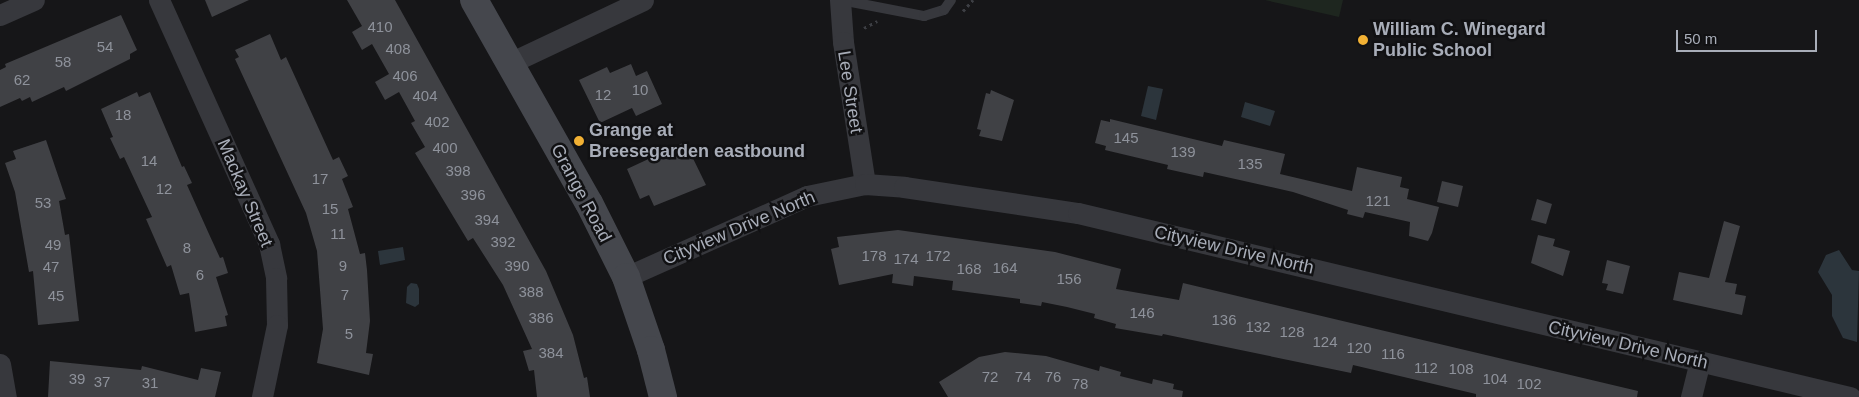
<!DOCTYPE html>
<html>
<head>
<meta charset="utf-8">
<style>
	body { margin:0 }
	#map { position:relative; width:1859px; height:397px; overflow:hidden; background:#161618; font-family:Helvetica,sans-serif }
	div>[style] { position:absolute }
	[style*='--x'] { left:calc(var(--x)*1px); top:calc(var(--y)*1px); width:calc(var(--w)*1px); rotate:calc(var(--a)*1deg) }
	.green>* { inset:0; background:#1e261f }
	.water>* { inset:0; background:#2c353c }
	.building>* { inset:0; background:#404145 }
	.path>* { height:3px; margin-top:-1.5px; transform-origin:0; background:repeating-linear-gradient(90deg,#3d3f44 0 2.5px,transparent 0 6.5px) }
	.lane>* { height:10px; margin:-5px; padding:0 5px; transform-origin:5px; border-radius:5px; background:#37383d }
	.street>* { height:21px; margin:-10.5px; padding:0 10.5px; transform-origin:10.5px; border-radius:10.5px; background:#37383d }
	.secondary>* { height:28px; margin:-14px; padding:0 14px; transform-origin:14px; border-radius:14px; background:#45474d }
	.dots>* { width:14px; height:14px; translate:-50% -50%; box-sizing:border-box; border:2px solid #111113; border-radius:50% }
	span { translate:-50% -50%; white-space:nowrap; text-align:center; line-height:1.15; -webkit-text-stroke:5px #111113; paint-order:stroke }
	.number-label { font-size:15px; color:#8e929b }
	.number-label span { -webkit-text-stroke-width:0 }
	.poi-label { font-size:18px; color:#a8adb8; font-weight:700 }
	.left { translate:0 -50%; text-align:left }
	.street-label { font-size:18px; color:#a8adb8 }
	.scale { position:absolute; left:1676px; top:30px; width:141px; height:22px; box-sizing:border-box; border:2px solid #a8adb8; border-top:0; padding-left:6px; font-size:15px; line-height:18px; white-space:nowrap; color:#a8adb8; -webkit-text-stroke:4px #111113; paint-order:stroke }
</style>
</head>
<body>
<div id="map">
	<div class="green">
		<div style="clip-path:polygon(1265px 0,1343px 0,1339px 17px)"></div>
	</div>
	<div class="water">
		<div style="clip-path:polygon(1148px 86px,1163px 89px,1156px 120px,1141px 116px)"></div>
		<div style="clip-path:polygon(1245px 102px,1275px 111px,1270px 126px,1241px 117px)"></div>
		<div style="clip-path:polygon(403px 247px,405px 260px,380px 265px,378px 251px)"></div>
		<div style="clip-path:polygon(1839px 250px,1852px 270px,1859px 271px,1857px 342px,1843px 338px,1832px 316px,1832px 295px,1818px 272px,1826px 255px)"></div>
		<div style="clip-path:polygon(411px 283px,417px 284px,419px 289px,419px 304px,415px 307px,406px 303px,407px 287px)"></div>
	</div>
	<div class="building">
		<div style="clip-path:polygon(205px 0,249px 0,212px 17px)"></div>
		<div style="clip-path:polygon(347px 0,395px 0,546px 271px,573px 335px,584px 378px,587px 377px,590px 397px,537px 397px,534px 370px,529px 371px,523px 351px,532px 349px,503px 285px,473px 238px,468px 241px,415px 153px,425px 147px,411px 123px,415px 121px,399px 92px,385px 100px,375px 82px,389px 74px,372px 44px,362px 50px,352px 32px,362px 26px)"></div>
		<div style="clip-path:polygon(121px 15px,137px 50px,130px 54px,130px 59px,66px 91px,64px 87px,32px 102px,30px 97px,22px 101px,20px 98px,0 107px,0 70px,6px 67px,5px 64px)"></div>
		<div style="clip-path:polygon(270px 34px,281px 60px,286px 57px,333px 160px,339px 157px,348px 176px,342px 179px,353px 207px,348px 209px,360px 254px,365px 253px,367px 270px,370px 321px,366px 353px,373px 354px,369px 375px,317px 363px,323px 329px,317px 251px,306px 213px,235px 59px,239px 57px,235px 50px)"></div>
		<div style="clip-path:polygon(631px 64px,636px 76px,647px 71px,662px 104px,636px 116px,632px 108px,600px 123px,579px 80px,607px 67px,610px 73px)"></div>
		<div style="clip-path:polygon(991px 90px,1014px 100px,1002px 141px,979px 136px,981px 130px,977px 129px,986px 93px,990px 94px)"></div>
		<div style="clip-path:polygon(137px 92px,139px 97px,150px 92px,182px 167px,184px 166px,192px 183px,187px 185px,209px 234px,220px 258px,223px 257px,228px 273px,216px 277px,228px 315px,225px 316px,227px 326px,195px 332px,189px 293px,180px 295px,171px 265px,167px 267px,146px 219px,152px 217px,124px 157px,120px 159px,110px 138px,113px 137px,101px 109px)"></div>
		<div style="clip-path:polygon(1110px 119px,1222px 146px,1224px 140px,1285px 154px,1280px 174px,1352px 191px,1357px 167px,1402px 177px,1400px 187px,1409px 189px,1407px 199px,1439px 207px,1432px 233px,1428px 241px,1409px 236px,1410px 222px,1365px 212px,1363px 218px,1347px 214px,1348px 210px,1293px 192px,1204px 172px,1203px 177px,1167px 169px,1168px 165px,1105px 150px,1106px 146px,1095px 143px,1101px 120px,1110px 122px)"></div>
		<div style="clip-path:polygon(46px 140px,66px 199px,59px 201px,65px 235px,69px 234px,79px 321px,38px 325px,33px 271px,29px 272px,15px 192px,5px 163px,16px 159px,13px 151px)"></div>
		<div style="clip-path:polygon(685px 142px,706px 185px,654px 206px,649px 195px,640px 199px,627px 169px)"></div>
		<div style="clip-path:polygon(1442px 181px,1463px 186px,1458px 207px,1437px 202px)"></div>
		<div style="clip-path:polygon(1537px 199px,1552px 204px,1546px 224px,1531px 220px)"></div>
		<div style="clip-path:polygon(1724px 221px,1740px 226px,1725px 282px,1737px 284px,1735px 294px,1746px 296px,1742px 315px,1673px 300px,1679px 272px,1709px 278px)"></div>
		<div style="clip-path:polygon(898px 230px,1055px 252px,1121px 269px,1116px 289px,1179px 300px,1183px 283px,1638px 391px,1637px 397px,1476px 397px,1476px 394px,1442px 386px,1353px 365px,1351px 373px,1163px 334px,1162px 336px,1115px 328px,1116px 324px,1094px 318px,1095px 314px,1067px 307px,1042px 302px,1041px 306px,1020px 303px,1020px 299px,952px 290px,953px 281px,914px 276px,913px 286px,892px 283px,893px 274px,839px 285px,831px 249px,839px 247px,837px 237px)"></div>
		<div style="clip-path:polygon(1538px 235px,1555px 239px,1553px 246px,1570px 251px,1563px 276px,1531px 263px)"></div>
		<div style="clip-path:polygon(1607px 260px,1630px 266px,1623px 294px,1606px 290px,1608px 284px,1602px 283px)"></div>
		<div style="clip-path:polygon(1005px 352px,1046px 356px,1099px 371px,1100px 366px,1121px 372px,1120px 376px,1152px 384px,1153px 379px,1174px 384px,1173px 389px,1183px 391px,1182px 397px,948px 397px,939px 382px,979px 357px)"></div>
		<div style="clip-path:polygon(50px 361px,141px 370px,142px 366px,198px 380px,201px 368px,221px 372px,215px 397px,48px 397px)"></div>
	</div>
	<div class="path">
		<div style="--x:963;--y:11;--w:15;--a:-48"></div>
		<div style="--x:864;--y:28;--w:15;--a:-28"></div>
	</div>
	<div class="lane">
		<div style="--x:841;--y:0;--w:85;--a:10.9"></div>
		<div style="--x:924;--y:16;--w:21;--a:-17"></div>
		<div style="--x:944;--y:10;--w:12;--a:-55"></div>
	</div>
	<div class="street">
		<div style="--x:159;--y:0;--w:268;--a:65.7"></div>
		<div style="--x:269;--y:244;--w:35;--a:78"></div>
		<div style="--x:276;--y:278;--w:47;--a:88.8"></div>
		<div style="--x:277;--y:325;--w:74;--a:101.8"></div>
		<div style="--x:840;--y:0;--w:42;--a:85.9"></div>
		<div style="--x:843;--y:42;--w:144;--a:81.2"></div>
		<div style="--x:0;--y:15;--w:37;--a:-24"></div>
		<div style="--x:510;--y:63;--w:147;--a:-25.3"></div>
		<div style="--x:626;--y:277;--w:198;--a:-24.1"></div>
		<div style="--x:807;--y:196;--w:59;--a:-11.7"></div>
		<div style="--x:865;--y:184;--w:39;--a:4"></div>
		<div style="--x:904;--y:187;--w:176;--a:8.5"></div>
		<div style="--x:1078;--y:213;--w:794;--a:13.41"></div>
		<div style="--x:0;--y:364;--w:34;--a:80"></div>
		<div style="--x:1691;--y:397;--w:36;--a:-76"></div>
	</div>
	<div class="secondary">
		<div style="--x:474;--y:0;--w:233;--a:60.5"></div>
		<div style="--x:589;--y:203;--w:83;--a:63.4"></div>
		<div style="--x:626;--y:277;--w:77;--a:71.1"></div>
		<div style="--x:651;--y:350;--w:49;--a:75.7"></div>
	</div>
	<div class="dots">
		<div style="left:1363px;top:40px;background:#f2b134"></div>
		<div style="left:579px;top:141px;background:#f2b134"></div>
	</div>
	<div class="number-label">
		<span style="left:380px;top:27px">410</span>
		<span style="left:105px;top:47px">54</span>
		<span style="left:398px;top:49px">408</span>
		<span style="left:63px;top:62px">58</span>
		<span style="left:405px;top:76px">406</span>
		<span style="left:22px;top:80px">62</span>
		<span style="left:640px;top:90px">10</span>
		<span style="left:603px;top:95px">12</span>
		<span style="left:425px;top:96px">404</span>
		<span style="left:123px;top:115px">18</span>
		<span style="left:437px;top:122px">402</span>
		<span style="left:1126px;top:138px">145</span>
		<span style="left:445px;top:148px">400</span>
		<span style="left:1183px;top:152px">139</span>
		<span style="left:149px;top:161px">14</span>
		<span style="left:1250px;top:164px">135</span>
		<span style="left:458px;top:171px">398</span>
		<span style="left:320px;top:179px">17</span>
		<span style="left:164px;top:189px">12</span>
		<span style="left:473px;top:195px">396</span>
		<span style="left:1378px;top:201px">121</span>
		<span style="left:43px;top:203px">53</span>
		<span style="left:330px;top:209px">15</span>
		<span style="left:487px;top:220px">394</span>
		<span style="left:338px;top:234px">11</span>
		<span style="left:503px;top:242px">392</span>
		<span style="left:53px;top:245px">49</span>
		<span style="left:187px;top:248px">8</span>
		<span style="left:874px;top:256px">178</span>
		<span style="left:938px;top:256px">172</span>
		<span style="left:906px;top:259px">174</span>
		<span style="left:343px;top:266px">9</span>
		<span style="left:517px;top:266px">390</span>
		<span style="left:51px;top:267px">47</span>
		<span style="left:1005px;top:268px">164</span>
		<span style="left:969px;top:269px">168</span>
		<span style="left:200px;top:275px">6</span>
		<span style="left:1069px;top:279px">156</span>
		<span style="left:531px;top:292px">388</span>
		<span style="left:345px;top:295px">7</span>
		<span style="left:56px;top:296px">45</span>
		<span style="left:1142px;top:313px">146</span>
		<span style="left:541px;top:318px">386</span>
		<span style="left:1224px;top:320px">136</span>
		<span style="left:1258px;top:327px">132</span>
		<span style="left:1292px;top:332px">128</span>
		<span style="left:349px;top:334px">5</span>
		<span style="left:1325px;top:342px">124</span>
		<span style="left:1359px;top:348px">120</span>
		<span style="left:551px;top:353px">384</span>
		<span style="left:1393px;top:354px">116</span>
		<span style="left:1426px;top:368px">112</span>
		<span style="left:1461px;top:369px">108</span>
		<span style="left:990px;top:377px">72</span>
		<span style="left:1023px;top:377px">74</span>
		<span style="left:1053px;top:377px">76</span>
		<span style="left:77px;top:379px">39</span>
		<span style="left:1495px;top:379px">104</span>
		<span style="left:102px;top:382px">37</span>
		<span style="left:150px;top:383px">31</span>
		<span style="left:1080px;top:384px">78</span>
		<span style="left:1529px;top:384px">102</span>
	</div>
	<div class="poi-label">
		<span class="left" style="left:1373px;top:40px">William C. Winegard<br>Public School</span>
		<span class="left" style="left:589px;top:141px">Grange at<br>Breesegarden eastbound</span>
	</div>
	<div class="street-label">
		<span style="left:850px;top:92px;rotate:81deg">Lee Street</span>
		<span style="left:245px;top:193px;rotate:67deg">Mackay Street</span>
		<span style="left:581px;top:193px;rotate:62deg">Grange Road</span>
		<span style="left:739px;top:228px;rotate:-23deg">Cityview Drive North</span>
		<span style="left:1234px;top:250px;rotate:13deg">Cityview Drive North</span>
		<span style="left:1628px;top:345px;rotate:13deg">Cityview Drive North</span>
	</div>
	<div class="scale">50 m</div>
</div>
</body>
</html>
